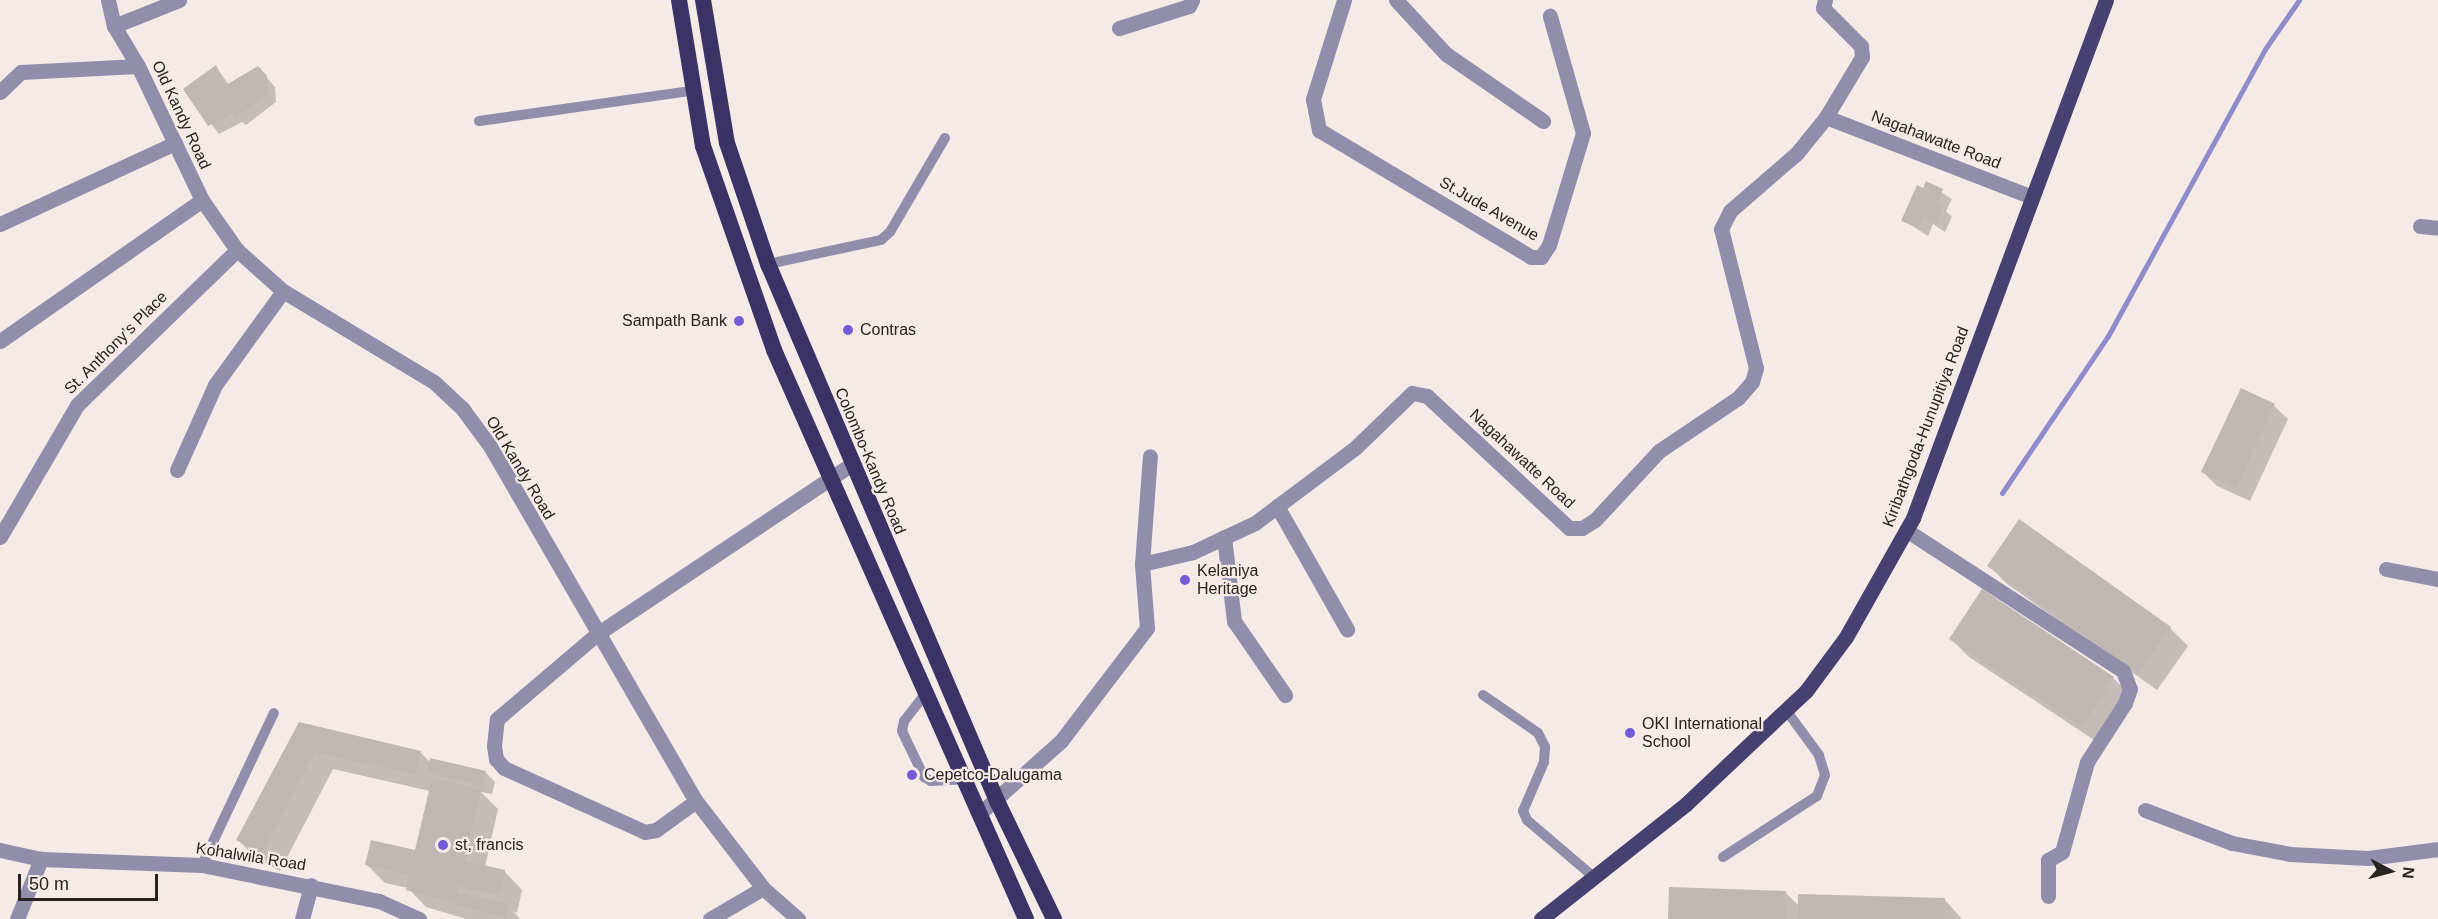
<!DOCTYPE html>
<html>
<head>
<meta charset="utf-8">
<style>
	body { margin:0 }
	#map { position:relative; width:2438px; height:919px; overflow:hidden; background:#f4ebe7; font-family:Helvetica,sans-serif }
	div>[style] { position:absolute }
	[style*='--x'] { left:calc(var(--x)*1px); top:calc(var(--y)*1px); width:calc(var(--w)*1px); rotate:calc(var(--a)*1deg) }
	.shadow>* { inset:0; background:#0003 }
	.stream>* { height:5px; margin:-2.5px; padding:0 2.5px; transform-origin:2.5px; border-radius:2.5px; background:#908bca }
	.building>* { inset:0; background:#bfb7b2 }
	.service>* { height:10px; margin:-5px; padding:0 5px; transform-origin:5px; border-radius:5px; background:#908eab }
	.minor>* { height:15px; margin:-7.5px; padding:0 7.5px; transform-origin:7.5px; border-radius:7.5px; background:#908eab }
	.tertiary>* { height:15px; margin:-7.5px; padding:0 7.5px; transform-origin:7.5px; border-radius:7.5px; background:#908eab }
	.primary>* { height:15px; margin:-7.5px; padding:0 7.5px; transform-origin:7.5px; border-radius:7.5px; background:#474171 }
	.trunk>* { height:16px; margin:-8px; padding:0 8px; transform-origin:8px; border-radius:8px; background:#3b3366 }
	.dots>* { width:16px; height:16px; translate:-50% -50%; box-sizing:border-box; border:3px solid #f4ebe7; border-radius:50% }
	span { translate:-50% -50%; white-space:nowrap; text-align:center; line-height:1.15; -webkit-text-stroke:4.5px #f4ebe7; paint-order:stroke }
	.street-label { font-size:16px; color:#262321 }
	.poi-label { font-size:16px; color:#262321 }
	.right { translate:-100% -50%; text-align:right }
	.left { translate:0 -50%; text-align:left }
	.north { position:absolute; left:2360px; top:841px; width:60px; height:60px; -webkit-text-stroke:4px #f4ebe7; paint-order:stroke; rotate:96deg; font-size:16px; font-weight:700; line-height:24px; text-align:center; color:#262321 }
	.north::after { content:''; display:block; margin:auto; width:21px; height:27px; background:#262321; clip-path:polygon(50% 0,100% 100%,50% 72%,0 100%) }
	.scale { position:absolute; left:18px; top:874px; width:140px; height:27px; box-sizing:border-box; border:3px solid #262321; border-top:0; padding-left:8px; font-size:18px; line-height:21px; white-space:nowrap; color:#262321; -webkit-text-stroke:4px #f4ebe7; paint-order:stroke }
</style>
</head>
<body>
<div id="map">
	<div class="shadow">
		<div style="clip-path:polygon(216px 67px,229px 85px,258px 68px,275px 87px,276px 102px,246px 125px,242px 122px,219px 134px,185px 90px)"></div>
		<div style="clip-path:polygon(1927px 183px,1952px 199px,1946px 211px,1952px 217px,1945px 232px,1933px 224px,1928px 236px,1903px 220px)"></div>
		<div style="clip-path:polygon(2274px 406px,2288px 419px,2250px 501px,2217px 486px,2203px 472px)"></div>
		<div style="clip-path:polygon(1989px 566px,2170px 628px,2188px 646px,2157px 690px,2007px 584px)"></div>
		<div style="clip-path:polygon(1951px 639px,2113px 678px,2131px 696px,2100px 744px,1969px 657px)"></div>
		<div style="clip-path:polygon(300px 724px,420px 752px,431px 763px,486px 773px,495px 782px,492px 794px,481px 792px,498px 809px,485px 867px,504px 871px,522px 890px,517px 913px,513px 911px,520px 919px,466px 919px,426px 907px,408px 888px,385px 883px,367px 865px,417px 852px,430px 791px,333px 769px,280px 871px,256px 858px,238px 840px)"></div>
		<div style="clip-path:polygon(1786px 893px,1799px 906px,1944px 899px,1962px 919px,1670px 919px)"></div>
	</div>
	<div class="stream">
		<div style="--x:2002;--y:493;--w:189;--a:-56"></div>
		<div style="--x:2108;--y:336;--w:327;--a:-61.3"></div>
		<div style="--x:2265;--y:49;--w:60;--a:-55.2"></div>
	</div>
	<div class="building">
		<div style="clip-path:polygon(216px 65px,226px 85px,258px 66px,267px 76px,268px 93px,236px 118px,234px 113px,208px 126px,183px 89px)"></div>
		<div style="clip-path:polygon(1926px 181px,1943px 189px,1937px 204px,1943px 207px,1936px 224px,1926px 220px,1925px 214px,1919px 228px,1901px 221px,1917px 185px,1923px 188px)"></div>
		<div style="clip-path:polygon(2241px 388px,2275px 404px,2236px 489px,2201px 472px)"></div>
		<div style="clip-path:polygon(2019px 519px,2171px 627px,2138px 673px,1987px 566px)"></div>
		<div style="clip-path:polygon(1982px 589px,2114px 677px,2081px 727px,1949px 639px)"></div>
		<div style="clip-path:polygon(299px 722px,421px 751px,415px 775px,315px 752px,262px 854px,236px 840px)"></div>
		<div style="clip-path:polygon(430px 758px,486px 771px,483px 786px,427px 773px)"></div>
		<div style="clip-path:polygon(432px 778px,481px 790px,465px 861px,505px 870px,499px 895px,458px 886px,457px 893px,508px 904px,505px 918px,406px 890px,409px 875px,365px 865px,371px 840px,415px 850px)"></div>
		<div style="clip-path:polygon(1669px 887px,1786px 891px,1785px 919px,1668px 919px)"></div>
		<div style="clip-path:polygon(1798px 894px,1945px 898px,1944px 919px,1798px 919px)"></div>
	</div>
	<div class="service">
		<div style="--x:479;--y:121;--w:214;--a:-8.1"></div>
		<div style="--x:768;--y:264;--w:116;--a:-12"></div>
		<div style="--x:881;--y:240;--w:12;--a:-42"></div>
		<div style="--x:890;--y:232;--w:109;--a:-59.7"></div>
		<div style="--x:926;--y:693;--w:36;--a:128"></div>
		<div style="--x:904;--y:721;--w:10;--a:101"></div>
		<div style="--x:902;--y:731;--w:51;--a:64.4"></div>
		<div style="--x:924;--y:777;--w:8;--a:30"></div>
		<div style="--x:931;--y:781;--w:33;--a:-3"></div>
		<div style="--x:1483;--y:695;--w:67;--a:34.6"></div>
		<div style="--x:1538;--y:733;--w:16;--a:63"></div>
		<div style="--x:1545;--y:747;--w:15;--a:94"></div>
		<div style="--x:1544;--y:762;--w:53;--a:113.2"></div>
		<div style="--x:1523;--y:811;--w:10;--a:66"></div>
		<div style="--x:1527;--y:820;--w:89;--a:40.5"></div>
		<div style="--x:1723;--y:857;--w:112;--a:-33"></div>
		<div style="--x:1817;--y:796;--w:22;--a:-69"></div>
		<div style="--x:1825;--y:775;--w:21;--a:-107"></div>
		<div style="--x:1819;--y:755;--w:56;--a:-126.3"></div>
		<div style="--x:202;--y:865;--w:168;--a:-64.7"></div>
	</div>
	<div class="minor">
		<div style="--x:1344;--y:0;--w:104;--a:107.4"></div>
		<div style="--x:1313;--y:99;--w:32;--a:79"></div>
		<div style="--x:1319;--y:130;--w:247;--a:30.9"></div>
		<div style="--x:1531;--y:257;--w:10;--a:0"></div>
		<div style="--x:1541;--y:257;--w:14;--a:-56"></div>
		<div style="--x:1549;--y:245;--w:117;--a:-73.1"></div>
		<div style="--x:1583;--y:133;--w:122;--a:-105.8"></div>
		<div style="--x:1396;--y:0;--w:74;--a:47.2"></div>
		<div style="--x:1446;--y:54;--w:118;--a:34.6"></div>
		<div style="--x:1825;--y:0;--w:8;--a:104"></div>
		<div style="--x:1823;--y:8;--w:54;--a:45"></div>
		<div style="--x:1861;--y:46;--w:11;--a:85"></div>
		<div style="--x:1862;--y:57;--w:70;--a:121"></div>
		<div style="--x:114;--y:26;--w:70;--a:-21.8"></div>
		<div style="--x:1119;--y:28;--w:73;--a:-17.4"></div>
		<div style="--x:1189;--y:6;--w:7;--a:-63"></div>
		<div style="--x:0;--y:92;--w:29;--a:-44"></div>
		<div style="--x:21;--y:72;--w:117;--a:-2.9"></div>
		<div style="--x:0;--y:224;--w:193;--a:-24.8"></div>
		<div style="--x:2420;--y:226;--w:18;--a:6"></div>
		<div style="--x:0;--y:341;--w:246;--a:-34.9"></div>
		<div style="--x:177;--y:470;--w:93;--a:-65.9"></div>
		<div style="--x:215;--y:385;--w:116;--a:-54.1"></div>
		<div style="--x:1277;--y:506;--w:142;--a:60.4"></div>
		<div style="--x:1906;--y:530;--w:259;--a:33"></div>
		<div style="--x:2123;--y:671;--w:19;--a:69"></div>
		<div style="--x:2130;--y:689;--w:15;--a:110"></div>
		<div style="--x:2125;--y:703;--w:70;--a:122.8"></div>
		<div style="--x:2087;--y:762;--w:93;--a:105.5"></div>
		<div style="--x:2062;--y:852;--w:16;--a:150"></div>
		<div style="--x:2048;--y:860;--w:36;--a:90"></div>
		<div style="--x:0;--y:537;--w:153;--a:-59.7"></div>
		<div style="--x:77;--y:405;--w:223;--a:-44.1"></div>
		<div style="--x:1224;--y:537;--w:85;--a:83.2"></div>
		<div style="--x:1234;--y:621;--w:90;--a:55.4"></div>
		<div style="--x:1142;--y:564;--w:52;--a:-13.2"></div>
		<div style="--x:1193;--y:552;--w:68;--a:-25.1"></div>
		<div style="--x:1255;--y:523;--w:125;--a:-36.9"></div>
		<div style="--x:1355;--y:448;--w:79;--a:-44"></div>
		<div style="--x:1412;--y:393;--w:15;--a:11"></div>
		<div style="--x:1427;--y:396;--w:194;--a:42.9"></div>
		<div style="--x:1569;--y:528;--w:13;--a:0"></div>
		<div style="--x:1582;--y:528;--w:15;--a:-32"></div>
		<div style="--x:1595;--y:520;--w:94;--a:-47.2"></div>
		<div style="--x:1659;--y:451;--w:95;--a:-33.9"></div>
		<div style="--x:1738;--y:398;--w:21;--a:-49"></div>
		<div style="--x:1752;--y:382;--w:15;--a:-74"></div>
		<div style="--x:1756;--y:368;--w:143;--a:-104.1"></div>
		<div style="--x:1721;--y:229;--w:20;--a:-63"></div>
		<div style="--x:1730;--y:211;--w:89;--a:-40.9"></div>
		<div style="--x:1797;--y:153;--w:46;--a:-51.1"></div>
		<div style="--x:1826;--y:117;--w:221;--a:21.2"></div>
		<div style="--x:2386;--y:569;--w:53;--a:10.9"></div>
		<div style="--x:696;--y:801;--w:49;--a:144.1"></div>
		<div style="--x:656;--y:830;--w:11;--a:170"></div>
		<div style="--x:645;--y:832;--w:155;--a:-155.6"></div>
		<div style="--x:504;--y:768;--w:12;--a:-132"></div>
		<div style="--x:496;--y:759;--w:13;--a:-99"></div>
		<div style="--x:494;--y:746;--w:27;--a:-84"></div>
		<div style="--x:497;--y:719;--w:131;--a:-40.4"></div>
		<div style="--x:597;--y:634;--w:306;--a:-33.7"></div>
		<div style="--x:2145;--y:810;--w:93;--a:20.8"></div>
		<div style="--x:2232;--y:843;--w:59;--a:10.7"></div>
		<div style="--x:2290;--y:854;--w:78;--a:2.9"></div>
		<div style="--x:2368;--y:858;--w:71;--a:-7.3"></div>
		<div style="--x:979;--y:814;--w:110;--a:-41.7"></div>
		<div style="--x:1061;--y:741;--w:142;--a:-52.7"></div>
		<div style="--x:1147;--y:628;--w:64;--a:-94.5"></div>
		<div style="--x:1142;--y:564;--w:108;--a:-85.8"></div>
		<div style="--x:17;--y:919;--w:65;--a:-68.2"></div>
		<div style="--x:302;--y:919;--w:35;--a:-75"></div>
	</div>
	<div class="tertiary">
		<div style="--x:108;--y:0;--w:27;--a:77"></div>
		<div style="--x:114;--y:26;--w:47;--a:59"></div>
		<div style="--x:138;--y:66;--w:148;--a:64.5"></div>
		<div style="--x:202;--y:200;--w:61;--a:55"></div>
		<div style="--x:237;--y:250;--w:62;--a:41.7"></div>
		<div style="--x:283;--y:291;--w:176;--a:31.1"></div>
		<div style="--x:434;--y:382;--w:38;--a:43"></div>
		<div style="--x:462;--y:408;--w:47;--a:53.6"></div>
		<div style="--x:490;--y:446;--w:410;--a:59.9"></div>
		<div style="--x:696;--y:801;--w:110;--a:52.4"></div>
		<div style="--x:763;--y:888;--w:47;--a:41.5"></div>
		<div style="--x:0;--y:850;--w:42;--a:12.4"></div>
		<div style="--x:41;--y:859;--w:161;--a:2.1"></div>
		<div style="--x:202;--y:865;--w:181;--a:11.5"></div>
		<div style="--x:379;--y:901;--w:44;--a:24.2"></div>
		<div style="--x:710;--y:919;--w:61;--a:-30.3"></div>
	</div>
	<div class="primary">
		<div style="--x:1541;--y:919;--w:185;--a:-38.4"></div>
		<div style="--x:1686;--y:804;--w:165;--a:-43.3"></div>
		<div style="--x:1806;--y:691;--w:67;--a:-53.5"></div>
		<div style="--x:1846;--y:637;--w:137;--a:-60.6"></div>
		<div style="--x:1913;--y:518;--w:553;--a:-69.57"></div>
	</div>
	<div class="trunk">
		<div style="--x:679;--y:0;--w:148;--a:80.7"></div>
		<div style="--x:703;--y:146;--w:216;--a:70.8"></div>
		<div style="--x:774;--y:350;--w:622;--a:66.11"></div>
		<div style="--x:703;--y:0;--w:145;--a:80.5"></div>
		<div style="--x:727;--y:143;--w:128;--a:71.3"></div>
		<div style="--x:768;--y:264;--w:584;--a:66.9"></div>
		<div style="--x:997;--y:801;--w:131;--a:64.2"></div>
	</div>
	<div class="dots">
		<div style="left:739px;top:321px;background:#725bd5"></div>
		<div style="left:848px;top:330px;background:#725bd5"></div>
		<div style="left:1185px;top:580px;background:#725bd5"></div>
		<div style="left:1630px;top:733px;background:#725bd5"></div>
		<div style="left:912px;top:775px;background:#725bd5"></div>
		<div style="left:443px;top:845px;background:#725bd5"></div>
	</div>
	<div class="street-label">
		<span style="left:181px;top:115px;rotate:65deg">Old Kandy Road</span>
		<span style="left:1936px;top:140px;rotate:21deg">Nagahawatte Road</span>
		<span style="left:1489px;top:209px;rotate:30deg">St.Jude Avenue</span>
		<span style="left:116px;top:343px;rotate:-45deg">St. Anthony’s Place</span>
		<span style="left:1926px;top:427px;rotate:-69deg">Kiribathgoda-Hunupitiya Road</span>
		<span style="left:1522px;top:459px;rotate:43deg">Nagahawatte Road</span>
		<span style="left:870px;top:461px;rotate:67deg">Colombo-Kandy Road</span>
		<span style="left:520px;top:468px;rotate:59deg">Old Kandy Road</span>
		<span style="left:251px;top:857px;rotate:9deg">Kohalwila Road</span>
	</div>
	<div class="poi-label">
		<span class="right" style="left:727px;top:321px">Sampath Bank</span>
		<span class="left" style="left:860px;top:330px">Contras</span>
		<span class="left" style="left:1197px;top:580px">Kelaniya<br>Heritage</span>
		<span class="left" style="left:1642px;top:733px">OKI International<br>School</span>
		<span class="left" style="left:924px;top:775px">Cepetco-Dalugama</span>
		<span class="left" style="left:455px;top:845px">st, francis</span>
	</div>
	<div class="north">N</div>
	<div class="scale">50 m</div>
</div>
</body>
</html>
